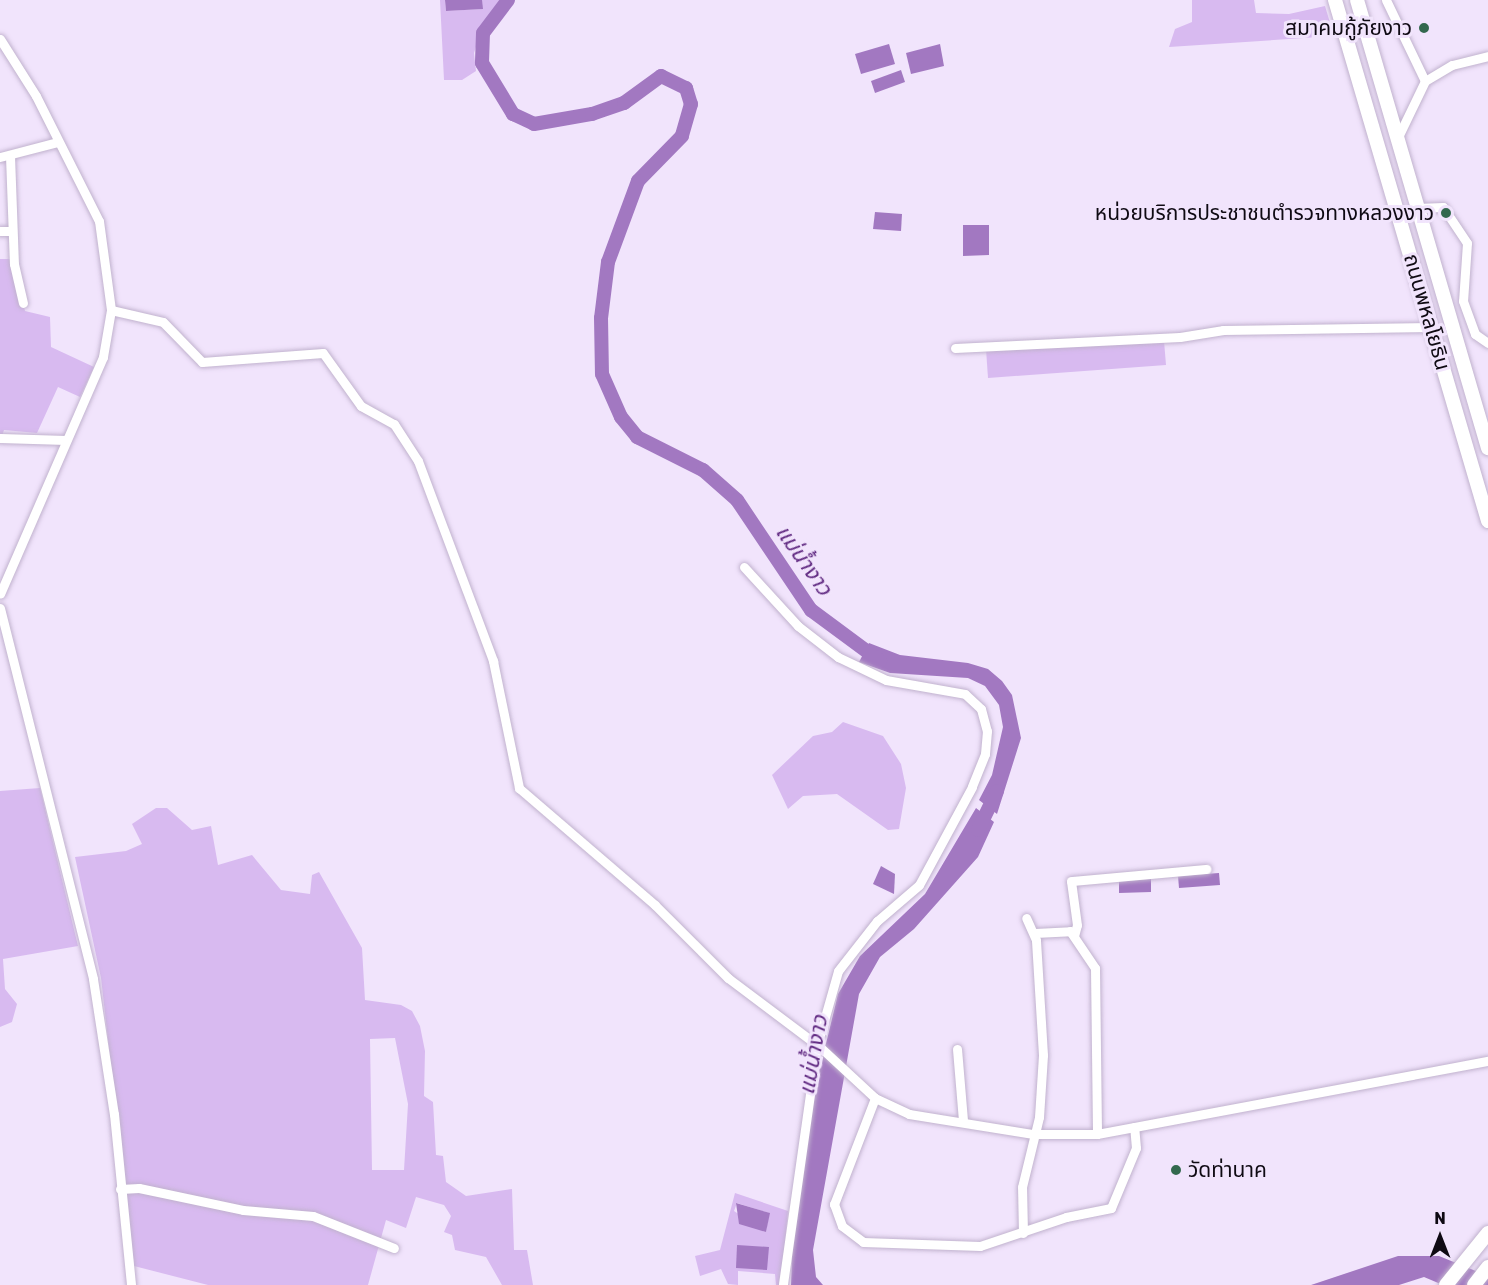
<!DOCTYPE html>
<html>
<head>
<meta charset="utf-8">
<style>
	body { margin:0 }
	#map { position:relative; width:1488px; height:1285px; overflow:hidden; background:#f1e4fc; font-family:Rubik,"Noto Sans Thai",sans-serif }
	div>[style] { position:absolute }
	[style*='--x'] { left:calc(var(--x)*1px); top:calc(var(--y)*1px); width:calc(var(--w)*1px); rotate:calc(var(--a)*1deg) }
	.green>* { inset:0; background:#d8baf0 }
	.water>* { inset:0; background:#a278c1 }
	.river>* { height:14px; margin:-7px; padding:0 7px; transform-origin:7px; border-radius:7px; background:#a278c1 }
	.roads { filter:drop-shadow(0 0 2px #c1b2ce) drop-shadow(0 0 2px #c1b2ce) }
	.minor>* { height:9px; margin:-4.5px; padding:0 4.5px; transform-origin:4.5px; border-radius:4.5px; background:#fff }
	.highway>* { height:14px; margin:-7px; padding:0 7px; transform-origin:7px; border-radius:7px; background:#fff }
	.dots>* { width:16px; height:16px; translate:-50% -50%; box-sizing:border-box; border:3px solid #f1e4fc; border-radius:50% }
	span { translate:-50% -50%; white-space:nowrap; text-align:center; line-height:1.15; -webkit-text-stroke:6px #f1e4fc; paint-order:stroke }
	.poi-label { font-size:21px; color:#0f0a13 }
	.right { translate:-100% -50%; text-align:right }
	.left { translate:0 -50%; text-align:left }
	.street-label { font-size:21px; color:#0f0a13 }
	.water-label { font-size:22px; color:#612a82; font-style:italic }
	.north { position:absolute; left:1410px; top:1207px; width:60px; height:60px; -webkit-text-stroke:4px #f1e4fc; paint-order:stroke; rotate:0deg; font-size:16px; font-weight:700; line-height:24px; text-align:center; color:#0f0a13 }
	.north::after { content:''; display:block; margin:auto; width:21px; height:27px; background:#0f0a13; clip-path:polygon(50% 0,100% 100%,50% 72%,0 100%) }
</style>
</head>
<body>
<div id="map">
	<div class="green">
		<div style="clip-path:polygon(440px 0,445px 0,446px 11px,482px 9px,482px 0,503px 0,481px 31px,474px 53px,476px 71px,462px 80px,444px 80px)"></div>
		<div style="clip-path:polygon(1192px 0,1254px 0,1256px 13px,1289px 14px,1325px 6px,1334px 36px,1169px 47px,1175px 29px,1192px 22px)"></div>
		<div style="clip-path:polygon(0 259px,10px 259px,25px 311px,50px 317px,51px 347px,94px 367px,80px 397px,58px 387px,37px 433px,4px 430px,0 442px)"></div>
		<div style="clip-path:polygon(1164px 341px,1166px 365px,988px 378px,986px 349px)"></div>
		<div style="clip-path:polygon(843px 722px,883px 736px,901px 764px,906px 788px,899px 829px,888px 830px,837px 794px,803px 796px,788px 809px,772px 775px,813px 736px,832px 732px)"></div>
		<div style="clip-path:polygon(40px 788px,78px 946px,3px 959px,5px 989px,17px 1004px,12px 1022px,0 1027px,0 791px)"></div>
		<div style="clip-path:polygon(evenodd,156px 808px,167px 808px,192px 830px,211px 826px,218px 865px,252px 855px,281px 890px,310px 894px,312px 875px,319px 872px,362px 948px,365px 1000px,401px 1005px,412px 1011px,420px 1026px,425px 1051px,424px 1096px,433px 1102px,436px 1155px,443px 1156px,446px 1182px,466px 1196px,512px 1189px,514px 1250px,527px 1250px,533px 1285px,502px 1285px,486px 1257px,455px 1250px,452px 1235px,444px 1232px,451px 1216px,444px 1205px,416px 1197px,406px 1228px,386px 1220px,368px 1285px,208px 1285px,134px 1266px,101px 978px,75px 857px,126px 851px,142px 844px,132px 824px,156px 808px,395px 1038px,408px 1104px,404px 1170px,372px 1170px,370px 1039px,395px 1038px)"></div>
		<div style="clip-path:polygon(evenodd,735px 1193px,788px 1211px,781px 1285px,776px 1285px,775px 1274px,738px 1271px,738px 1285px,728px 1284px,721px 1269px,700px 1276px,695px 1256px,720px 1250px,735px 1193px,737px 1203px,769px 1213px,766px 1232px,734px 1211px,737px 1203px)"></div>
	</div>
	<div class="water">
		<div style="clip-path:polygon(445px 0,482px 0,483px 9px,446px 11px)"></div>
		<div style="clip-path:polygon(889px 44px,895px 64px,861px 74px,855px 54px)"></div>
		<div style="clip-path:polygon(940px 44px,944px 66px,911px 74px,906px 53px)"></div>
		<div style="clip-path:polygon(901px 70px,905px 82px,875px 93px,871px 81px)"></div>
		<div style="clip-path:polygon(875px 212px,902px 214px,901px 231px,873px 229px)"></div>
		<div style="clip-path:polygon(963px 225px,989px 225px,989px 255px,963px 256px)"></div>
		<div style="clip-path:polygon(869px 643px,900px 655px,968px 663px,988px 669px,1002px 681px,1012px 695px,1021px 738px,997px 814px,979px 800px,992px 775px,1003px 727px,999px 705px,985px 686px,968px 678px,890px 673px,859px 662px)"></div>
		<div style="clip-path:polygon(976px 808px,994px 822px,978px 857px,914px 929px,880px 957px,859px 994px,813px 1250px,816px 1277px,823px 1285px,791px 1285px,793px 1233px,815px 1089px,838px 994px,860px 956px,925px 894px)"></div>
		<div style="clip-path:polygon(881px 866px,895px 874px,894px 894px,873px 884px)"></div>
		<div style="clip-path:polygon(1219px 873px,1220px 885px,1179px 888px,1178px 876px)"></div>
		<div style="clip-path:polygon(1151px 879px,1151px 892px,1119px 893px,1119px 880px)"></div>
		<div style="clip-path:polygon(736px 1203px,770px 1213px,766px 1232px,739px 1224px)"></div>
		<div style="clip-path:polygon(737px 1245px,769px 1247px,767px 1270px,736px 1268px)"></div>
		<div style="clip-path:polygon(1398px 1256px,1439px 1256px,1488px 1276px,1488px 1285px,1443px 1285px,1424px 1277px,1399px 1285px,1311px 1285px)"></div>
	</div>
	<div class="river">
		<div style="--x:508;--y:0;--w:41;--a:127.1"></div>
		<div style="--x:483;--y:33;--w:30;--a:92"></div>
		<div style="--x:482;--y:63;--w:60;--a:58.7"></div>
		<div style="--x:513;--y:114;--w:23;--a:25"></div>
		<div style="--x:534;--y:124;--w:59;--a:-9.8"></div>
		<div style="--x:592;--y:114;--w:34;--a:-19"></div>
		<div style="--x:624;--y:103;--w:46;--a:-36.1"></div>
		<div style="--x:661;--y:76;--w:28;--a:26"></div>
		<div style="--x:686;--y:88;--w:17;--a:73"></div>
		<div style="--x:691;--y:104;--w:33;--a:106"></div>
		<div style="--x:682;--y:136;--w:63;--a:134.4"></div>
		<div style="--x:638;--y:181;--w:86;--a:110.3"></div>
		<div style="--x:608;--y:262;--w:56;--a:97.1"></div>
		<div style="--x:601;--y:318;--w:56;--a:89"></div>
		<div style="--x:602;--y:374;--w:47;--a:66.2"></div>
		<div style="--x:621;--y:417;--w:26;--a:51"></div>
		<div style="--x:637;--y:437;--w:74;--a:26.6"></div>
		<div style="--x:703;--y:470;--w:45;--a:41.4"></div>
		<div style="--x:737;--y:500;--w:133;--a:56.1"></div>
		<div style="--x:811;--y:610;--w:86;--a:36.5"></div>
		<div style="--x:978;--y:830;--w:43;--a:-64"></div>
	</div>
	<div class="roads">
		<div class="minor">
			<div style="--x:1386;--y:0;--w:90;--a:64.3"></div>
			<div style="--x:1425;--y:81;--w:60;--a:115.7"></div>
			<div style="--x:0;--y:39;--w:67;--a:57.7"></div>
			<div style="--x:36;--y:96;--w:140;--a:63.3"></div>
			<div style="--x:99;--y:221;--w:90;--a:82.3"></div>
			<div style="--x:111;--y:310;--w:48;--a:99.7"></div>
			<div style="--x:103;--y:357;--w:258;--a:113.5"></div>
			<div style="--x:1425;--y:81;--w:31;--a:-31"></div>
			<div style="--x:1452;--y:65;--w:37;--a:-14"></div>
			<div style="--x:10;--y:156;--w:108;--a:87.9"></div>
			<div style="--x:14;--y:264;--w:40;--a:77"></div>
			<div style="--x:0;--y:157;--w:60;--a:-14.5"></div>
			<div style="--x:1417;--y:208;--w:26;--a:-2"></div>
			<div style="--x:1443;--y:207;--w:43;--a:56.3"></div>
			<div style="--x:1467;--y:243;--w:58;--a:93.9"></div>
			<div style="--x:1463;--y:301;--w:35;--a:70"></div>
			<div style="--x:1475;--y:334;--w:16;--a:35"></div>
			<div style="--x:0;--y:231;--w:12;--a:0"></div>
			<div style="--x:111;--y:310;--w:53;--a:13"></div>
			<div style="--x:163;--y:322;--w:56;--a:45.7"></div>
			<div style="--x:202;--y:362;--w:121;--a:-4.3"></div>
			<div style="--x:323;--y:353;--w:65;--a:54.4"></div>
			<div style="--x:361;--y:406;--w:38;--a:29"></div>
			<div style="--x:394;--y:424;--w:44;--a:57"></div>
			<div style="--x:418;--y:461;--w:214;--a:69.4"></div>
			<div style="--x:493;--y:661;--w:130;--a:78.4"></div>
			<div style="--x:519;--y:788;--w:179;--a:40.7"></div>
			<div style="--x:655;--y:905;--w:103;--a:45"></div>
			<div style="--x:728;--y:978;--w:115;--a:36.9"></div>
			<div style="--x:820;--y:1047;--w:75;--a:42.8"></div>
			<div style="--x:875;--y:1098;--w:38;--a:25"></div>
			<div style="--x:909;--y:1114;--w:126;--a:9.2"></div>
			<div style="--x:1033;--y:1134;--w:64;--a:0"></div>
			<div style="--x:1097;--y:1134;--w:398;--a:-10.6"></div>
			<div style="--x:955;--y:348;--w:225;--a:-2.8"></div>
			<div style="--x:1180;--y:337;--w:44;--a:-9.2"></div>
			<div style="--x:1223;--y:330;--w:208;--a:-0.8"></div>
			<div style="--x:0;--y:438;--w:66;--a:1.7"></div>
			<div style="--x:744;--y:567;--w:80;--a:47.5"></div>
			<div style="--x:798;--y:626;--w:51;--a:37.8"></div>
			<div style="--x:838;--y:657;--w:53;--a:25.6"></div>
			<div style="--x:886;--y:680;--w:80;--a:10"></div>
			<div style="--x:965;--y:694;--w:22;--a:43"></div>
			<div style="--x:981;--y:709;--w:23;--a:75"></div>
			<div style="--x:987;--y:731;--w:23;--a:95"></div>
			<div style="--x:985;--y:754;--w:35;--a:112"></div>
			<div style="--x:972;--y:787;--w:111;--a:118.4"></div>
			<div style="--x:919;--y:885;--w:55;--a:139.4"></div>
			<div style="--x:877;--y:921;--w:63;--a:128"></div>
			<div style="--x:838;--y:971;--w:77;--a:105.8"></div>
			<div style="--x:817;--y:1045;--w:242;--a:98.1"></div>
			<div style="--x:0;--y:608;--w:382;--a:75.9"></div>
			<div style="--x:93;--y:979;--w:137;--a:81.2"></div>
			<div style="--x:114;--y:1114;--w:172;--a:84.3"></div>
			<div style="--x:1035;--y:933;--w:35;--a:-3"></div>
			<div style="--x:1070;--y:931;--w:45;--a:56"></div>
			<div style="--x:1095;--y:968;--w:166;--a:89.3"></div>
			<div style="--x:1074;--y:936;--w:11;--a:-75"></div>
			<div style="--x:1077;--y:925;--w:44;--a:-97.8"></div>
			<div style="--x:1071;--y:881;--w:136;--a:-5.1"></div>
			<div style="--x:957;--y:1049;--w:71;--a:85.2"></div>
			<div style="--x:875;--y:1098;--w:114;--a:111.1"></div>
			<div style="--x:834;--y:1204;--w:23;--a:70"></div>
			<div style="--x:842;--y:1226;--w:26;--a:37"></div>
			<div style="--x:863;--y:1242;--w:117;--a:2"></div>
			<div style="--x:980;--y:1246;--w:91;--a:-18.6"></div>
			<div style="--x:1066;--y:1217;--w:46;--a:-11.3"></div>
			<div style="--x:1111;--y:1208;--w:65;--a:-67.4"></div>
			<div style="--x:1136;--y:1148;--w:21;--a:-95"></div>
			<div style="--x:120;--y:1189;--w:19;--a:-3"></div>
			<div style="--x:139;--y:1188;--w:106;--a:11.9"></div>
			<div style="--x:243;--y:1210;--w:70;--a:4.9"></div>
			<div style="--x:313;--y:1216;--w:87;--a:21.6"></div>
			<div style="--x:1023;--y:1233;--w:46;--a:-91.2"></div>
			<div style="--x:1022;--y:1187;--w:72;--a:-76.3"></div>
			<div style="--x:1039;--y:1117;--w:62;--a:-86.3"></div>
			<div style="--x:1043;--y:1055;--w:115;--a:-93.5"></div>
			<div style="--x:1036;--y:940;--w:24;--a:-114"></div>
		</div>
		<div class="highway">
			<div style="--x:1335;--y:0;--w:543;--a:73.63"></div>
			<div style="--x:1357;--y:0;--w:467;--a:73.7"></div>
			<div style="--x:1446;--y:1285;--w:67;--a:-51.1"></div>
			<div style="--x:1474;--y:1285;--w:23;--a:-52"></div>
		</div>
	</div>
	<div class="dots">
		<div style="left:1424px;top:28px;background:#33684e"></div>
		<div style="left:1446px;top:213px;background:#33684e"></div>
		<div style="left:1176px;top:1170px;background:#33684e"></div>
	</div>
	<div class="poi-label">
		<span class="right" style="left:1412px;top:28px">สมาคมกู้ภัยงาว</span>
		<span class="right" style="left:1434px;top:213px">หน่วยบริการประชาชนตำรวจทางหลวงงาว</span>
		<span class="left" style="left:1188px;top:1170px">วัดท่านาค</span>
	</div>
	<div class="street-label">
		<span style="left:1427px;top:312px;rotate:74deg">ถนนพหลโยธิน</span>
	</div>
	<div class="water-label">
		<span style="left:804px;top:560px;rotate:55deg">แม่น้ำงาว</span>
		<span style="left:813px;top:1055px;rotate:-80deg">แม่น้ำงาว</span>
	</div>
	<div class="north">N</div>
</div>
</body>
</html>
